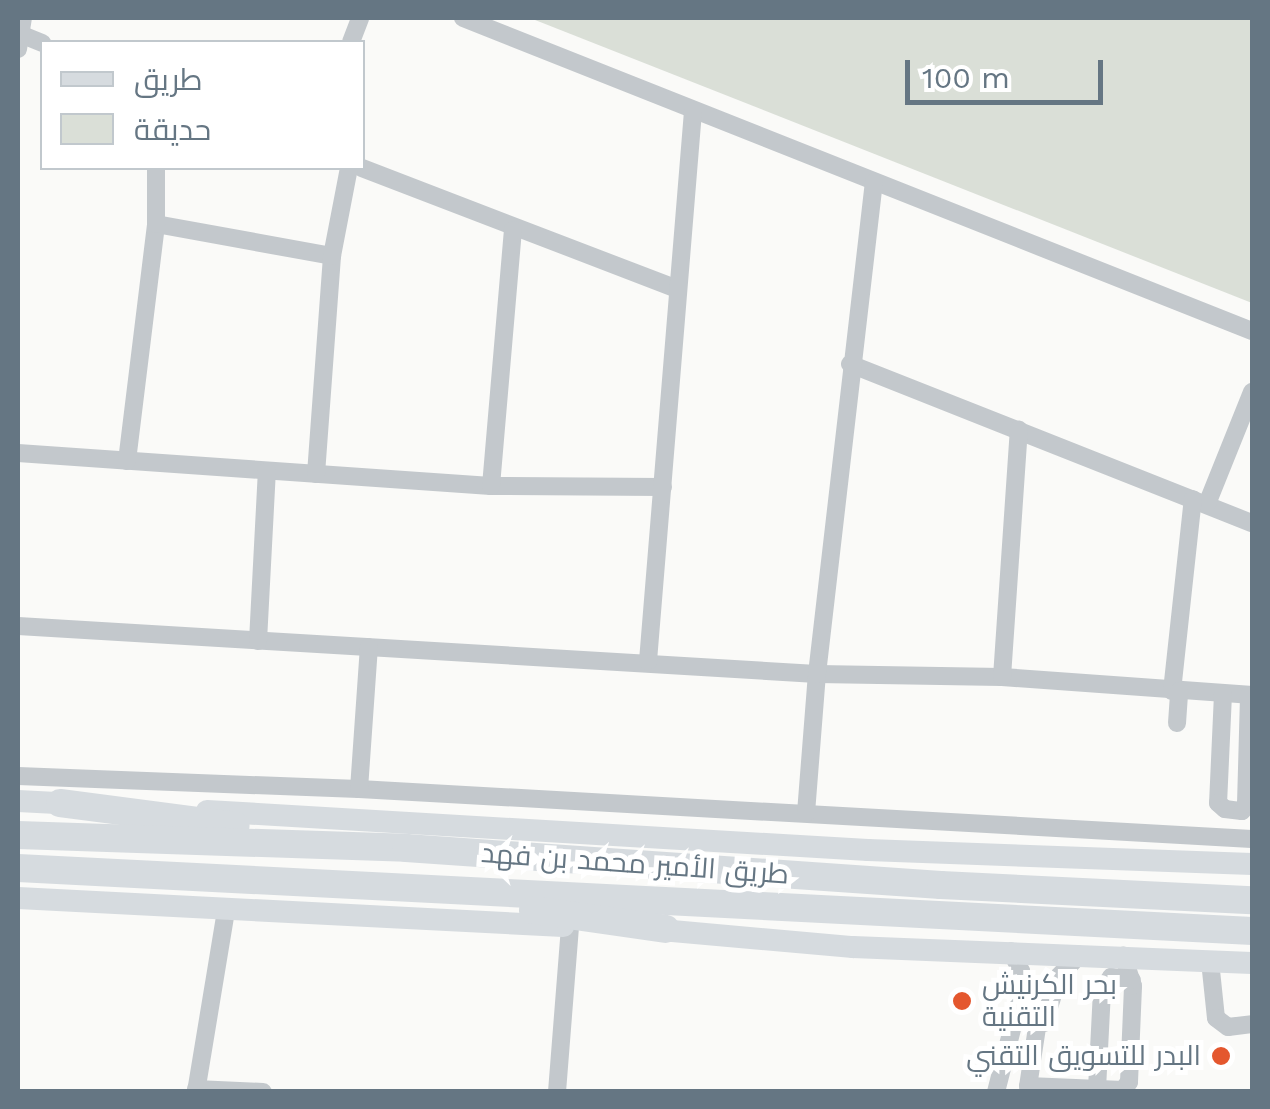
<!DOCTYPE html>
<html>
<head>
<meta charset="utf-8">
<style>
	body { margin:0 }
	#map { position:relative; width:1270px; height:1109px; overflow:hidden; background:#fafaf8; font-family:"Work Sans",Cairo,sans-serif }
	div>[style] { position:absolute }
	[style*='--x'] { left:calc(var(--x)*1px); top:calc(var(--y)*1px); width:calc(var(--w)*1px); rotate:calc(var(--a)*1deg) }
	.green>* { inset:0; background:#dadfd7 }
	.minor>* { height:18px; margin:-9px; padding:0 9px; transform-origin:9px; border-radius:9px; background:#c3c8cc }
	.major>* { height:22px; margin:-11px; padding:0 11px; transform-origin:11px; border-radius:11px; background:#d6dbdf }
	.highway>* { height:28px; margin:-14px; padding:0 14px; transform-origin:14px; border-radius:14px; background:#d6dbdf }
	.dots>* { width:28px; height:28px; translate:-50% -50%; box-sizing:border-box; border:5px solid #fff; border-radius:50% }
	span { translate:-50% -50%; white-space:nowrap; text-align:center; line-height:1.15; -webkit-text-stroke:10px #fff; paint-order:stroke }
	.street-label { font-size:28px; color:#657683 }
	.poi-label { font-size:28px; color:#657683 }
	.left { translate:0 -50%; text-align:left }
	.right { translate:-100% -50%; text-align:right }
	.frame { position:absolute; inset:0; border:20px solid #657683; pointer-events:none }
	.legend { position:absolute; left:40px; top:40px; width:325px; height:130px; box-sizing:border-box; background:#fff; border:2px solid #c1c8cd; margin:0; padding:12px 18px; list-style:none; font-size:30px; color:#657683 }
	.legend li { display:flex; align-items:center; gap:20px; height:50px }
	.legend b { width:50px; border:2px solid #c1c8cd }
	.scale { position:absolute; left:905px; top:60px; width:198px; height:45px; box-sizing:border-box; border:5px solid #657683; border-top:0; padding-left:12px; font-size:30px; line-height:35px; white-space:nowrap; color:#657683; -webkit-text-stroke:8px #fff; paint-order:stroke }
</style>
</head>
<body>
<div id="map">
	<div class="green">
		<div style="clip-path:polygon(530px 18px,1252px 18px,1252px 303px)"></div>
	</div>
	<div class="minor">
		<div style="--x:463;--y:18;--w:849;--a:21.64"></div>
		<div style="--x:20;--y:34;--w:24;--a:22"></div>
		<div style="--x:351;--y:42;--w:26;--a:-69"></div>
		<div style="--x:18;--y:49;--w:31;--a:-81"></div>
		<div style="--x:362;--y:168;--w:337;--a:21"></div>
		<div style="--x:156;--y:224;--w:179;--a:10.3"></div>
		<div style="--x:850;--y:364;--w:432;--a:21.6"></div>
		<div style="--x:18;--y:453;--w:474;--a:4"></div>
		<div style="--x:491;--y:486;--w:172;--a:0.3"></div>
		<div style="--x:127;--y:461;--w:239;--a:-83"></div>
		<div style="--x:156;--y:224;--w:56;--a:-90"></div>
		<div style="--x:316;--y:474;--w:219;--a:-85.8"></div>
		<div style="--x:332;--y:256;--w:90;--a:-79.1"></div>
		<div style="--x:491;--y:486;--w:257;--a:-85.1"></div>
		<div style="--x:1207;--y:504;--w:121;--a:-68.1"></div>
		<div style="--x:18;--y:626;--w:800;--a:3.44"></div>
		<div style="--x:817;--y:674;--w:185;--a:0.9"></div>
		<div style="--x:1002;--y:677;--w:251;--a:4.1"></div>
		<div style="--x:258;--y:641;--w:170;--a:-87"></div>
		<div style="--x:648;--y:661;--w:552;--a:-85.32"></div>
		<div style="--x:1002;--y:677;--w:248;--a:-86.1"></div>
		<div style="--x:1172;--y:691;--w:193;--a:-83.8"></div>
		<div style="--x:1223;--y:694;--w:109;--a:92.6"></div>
		<div style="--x:1218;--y:803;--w:9;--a:41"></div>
		<div style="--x:1225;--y:809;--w:17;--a:7"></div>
		<div style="--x:1242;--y:811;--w:8;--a:-60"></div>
		<div style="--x:1246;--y:804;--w:109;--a:-88.4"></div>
		<div style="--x:1177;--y:723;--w:32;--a:-86"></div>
		<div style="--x:18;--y:776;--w:341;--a:2.2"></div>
		<div style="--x:359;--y:789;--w:894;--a:3.2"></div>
		<div style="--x:359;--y:789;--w:142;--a:-86"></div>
		<div style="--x:806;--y:813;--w:139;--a:-85.5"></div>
		<div style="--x:817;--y:674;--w:495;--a:-83.4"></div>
		<div style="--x:1210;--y:961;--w:57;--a:84"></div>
		<div style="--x:1216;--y:1018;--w:15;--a:37"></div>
		<div style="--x:1228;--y:1027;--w:24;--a:-7"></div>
		<div style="--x:1018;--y:1006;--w:14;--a:-51"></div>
		<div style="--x:1027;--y:995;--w:8;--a:-7"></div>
		<div style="--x:1035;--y:994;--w:15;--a:70"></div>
		<div style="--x:1040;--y:1008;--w:79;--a:98.7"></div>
		<div style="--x:1028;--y:1086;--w:95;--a:2.4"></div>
		<div style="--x:1123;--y:1090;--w:10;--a:-53"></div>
		<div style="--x:1129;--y:1082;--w:96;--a:-87.6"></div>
		<div style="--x:1133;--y:986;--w:32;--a:-108"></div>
		<div style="--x:1044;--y:1023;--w:49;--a:-72.3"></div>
		<div style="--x:1059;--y:976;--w:30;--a:-46"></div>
		<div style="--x:196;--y:1089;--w:67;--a:2.6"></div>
		<div style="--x:1097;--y:1089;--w:99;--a:-87.1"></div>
		<div style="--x:1102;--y:990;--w:16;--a:-55"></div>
		<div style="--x:1111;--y:977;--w:21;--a:8"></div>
		<div style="--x:196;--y:1092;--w:183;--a:-80.6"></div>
		<div style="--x:557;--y:1092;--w:167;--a:-85.5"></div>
		<div style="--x:996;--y:1092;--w:89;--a:-75.7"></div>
		<div style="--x:1018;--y:1006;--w:35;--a:-85"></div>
		<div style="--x:1021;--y:971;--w:22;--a:-117"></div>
	</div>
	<div class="major">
		<div style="--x:18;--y:801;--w:58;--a:3"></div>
		<div style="--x:207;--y:811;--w:662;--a:3.38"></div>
		<div style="--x:868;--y:850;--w:384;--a:2.1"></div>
		<div style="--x:18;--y:898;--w:546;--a:2.94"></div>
		<div style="--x:650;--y:929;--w:204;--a:5.1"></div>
		<div style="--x:853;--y:947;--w:399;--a:2.3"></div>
	</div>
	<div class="highway">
		<div style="--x:60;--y:803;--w:177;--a:7.4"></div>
		<div style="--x:18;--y:835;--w:388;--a:1.9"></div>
		<div style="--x:406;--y:848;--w:536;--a:3.96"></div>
		<div style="--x:941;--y:885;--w:311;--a:2.8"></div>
		<div style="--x:18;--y:868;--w:1236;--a:2.92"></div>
		<div style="--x:533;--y:910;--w:134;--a:8.1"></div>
	</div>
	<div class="dots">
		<div style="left:962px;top:1001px;background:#e4572e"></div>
		<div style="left:1221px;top:1056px;background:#e4572e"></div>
	</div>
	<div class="street-label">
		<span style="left:635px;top:864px;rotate:4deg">طريق الأمير محمد بن فهد</span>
	</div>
	<div class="poi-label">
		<span class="left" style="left:982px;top:1001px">بحر الكرنيش<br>التقنية</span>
		<span class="right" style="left:1201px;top:1056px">البدر للتسويق التقني</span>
	</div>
	<div class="frame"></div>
	<ul class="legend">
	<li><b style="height:12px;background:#d6dbdf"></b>طريق</li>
	<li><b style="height:28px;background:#dadfd7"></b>حديقة</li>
	</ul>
	<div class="scale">100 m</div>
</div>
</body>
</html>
